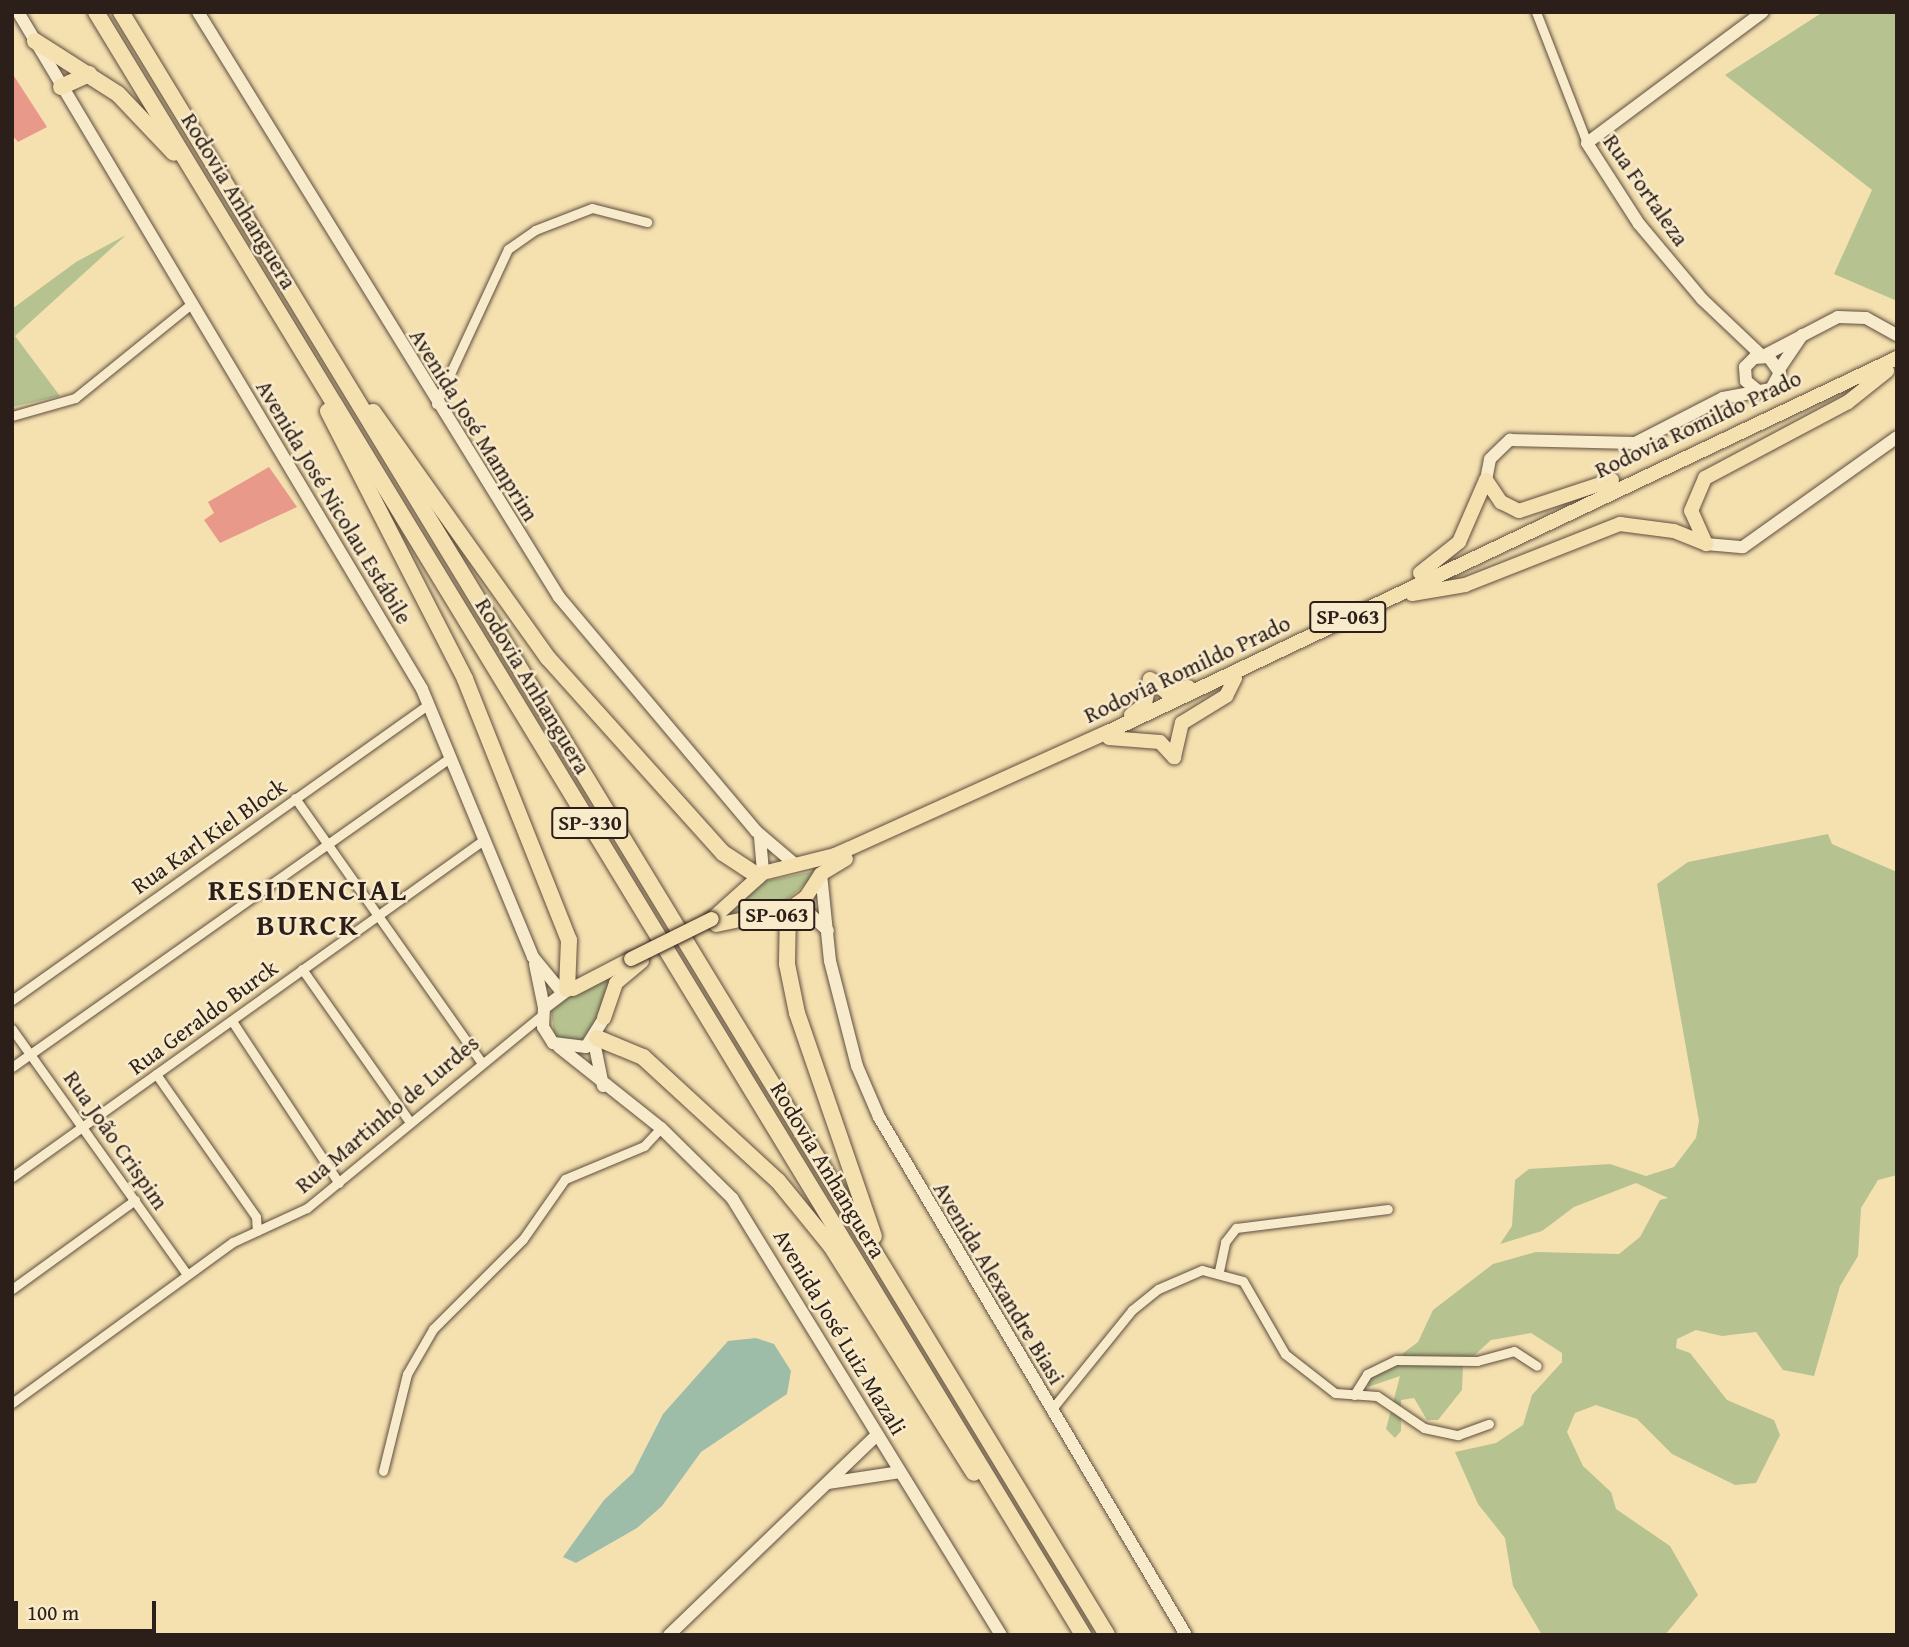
<!DOCTYPE html>
<html>
<head>
<meta charset="utf-8">
<style>
	body { margin:0 }
	#map { position:relative; width:1909px; height:1647px; overflow:hidden; background:#f5e0b0; font-family:"Gentium Book Plus",serif }
	div>[style] { position:absolute }
	[style*='--x'] { left:calc(var(--x)*1px); top:calc(var(--y)*1px); width:calc(var(--w)*1px); rotate:calc(var(--a)*1deg) }
	.green>* { inset:0; background:#b6c390 }
	.water>* { inset:0; background:#9dbda9 }
	.building>* { inset:0; background:#e99989 }
	.roads { filter:drop-shadow(0 0 2px #5e4e3f) drop-shadow(0 0 2px #5e4e3f) }
	.street>* { height:9px; margin:-4.5px; padding:0 4.5px; transform-origin:4.5px; border-radius:4.5px; background:#f8ebcc }
	.secondary>* { height:12px; margin:-6px; padding:0 6px; transform-origin:6px; border-radius:6px; background:#f8ebcc }
	.primary>* { height:14px; margin:-7px; padding:0 7px; transform-origin:7px; border-radius:7px; background:#f5e0b0 }
	.highway>* { height:16px; margin:-8px; padding:0 8px; transform-origin:8px; border-radius:8px; background:#f5e0b0 }
	.bridges { filter:drop-shadow(0 0 2px #2c1e19) drop-shadow(0 0 2px #2c1e19) }
	.primary-bridge>* { height:14px; margin:-7px; padding:0 7px; transform-origin:7px; border-radius:7px; background:#f5e0b0 }
	span { translate:-50% -50%; white-space:nowrap; text-align:center; line-height:1.15; -webkit-text-stroke:5px #f8ebcc; paint-order:stroke }
	.shield-label span { padding:2px 5px; background:#f8ebcc; border:2px solid; border-radius:5px; -webkit-text-stroke-width:0 }
	.shield-label { font-size:21px; color:#2c1e19; font-weight:700 }
	.street-label { font-size:23px; color:#2c1e19 }
	.district-label { font-size:30px; color:#2c1e19; font-weight:700; letter-spacing:2px }
	.frame { position:absolute; inset:0; border:14px solid #2c1e19; pointer-events:none }
	.scale { position:absolute; left:14px; top:1601px; width:142px; height:32px; box-sizing:border-box; border:4px solid #2c1e19; border-top:0; padding-left:9px; font-size:21px; line-height:24px; white-space:nowrap; color:#2c1e19; -webkit-text-stroke:5px #f8ebcc; paint-order:stroke }
</style>
</head>
<body>
<div id="map">
	<div class="green">
		<div style="clip-path:polygon(1823px 12px,1897px 12px,1897px 301px,1834px 274px,1872px 190px,1725px 75px)"></div>
		<div style="clip-path:polygon(126px 235px,15px 336px,60px 396px,12px 407px,12px 309px,76px 262px)"></div>
		<div style="clip-path:polygon(1828px 834px,1832px 844px,1897px 872px,1897px 1175px,1878px 1180px,1861px 1208px,1858px 1256px,1840px 1286px,1814px 1376px,1783px 1370px,1756px 1332px,1722px 1336px,1696px 1330px,1677px 1339px,1676px 1348px,1690px 1353px,1727px 1400px,1774px 1420px,1780px 1435px,1756px 1483px,1735px 1485px,1672px 1454px,1637px 1419px,1596px 1405px,1575px 1413px,1567px 1432px,1583px 1466px,1611px 1492px,1616px 1509px,1670px 1546px,1698px 1595px,1665px 1635px,1542px 1635px,1513px 1586px,1505px 1538px,1478px 1504px,1455px 1452px,1496px 1443px,1523px 1425px,1532px 1395px,1562px 1362px,1562px 1353px,1531px 1333px,1491px 1340px,1463px 1366px,1462px 1390px,1438px 1420px,1427px 1420px,1414px 1398px,1401px 1400px,1401px 1431px,1395px 1438px,1386px 1429px,1400px 1376px,1368px 1387px,1370px 1367px,1406px 1360px,1402px 1354px,1418px 1342px,1433px 1310px,1493px 1264px,1536px 1252px,1619px 1254px,1640px 1237px,1660px 1200px,1668px 1198px,1636px 1183px,1574px 1207px,1542px 1231px,1500px 1244px,1512px 1226px,1515px 1180px,1529px 1169px,1610px 1164px,1646px 1176px,1674px 1167px,1696px 1138px,1699px 1121px,1657px 884px,1688px 862px)"></div>
		<div style="clip-path:polygon(825px 869px,782px 903px,720px 919px,766px 881px)"></div>
		<div style="clip-path:polygon(625px 966px,584px 1042px,554px 1036px,551px 1006px)"></div>
	</div>
	<div class="water">
		<div style="clip-path:polygon(756px 1338px,774px 1344px,791px 1371px,787px 1394px,701px 1452px,662px 1506px,637px 1528px,576px 1563px,563px 1557px,604px 1500px,633px 1473px,663px 1414px,728px 1341px)"></div>
	</div>
	<div class="building">
		<div style="clip-path:polygon(12px 73px,47px 127px,18px 142px,12px 135px)"></div>
		<div style="clip-path:polygon(269px 467px,297px 507px,220px 543px,204px 520px,214px 513px,208px 502px)"></div>
	</div>
	<div class="roads">
		<div class="street">
			<div style="--x:1536;--y:12;--w:141;--a:68.7"></div>
			<div style="--x:436;--y:404;--w:171;--a:-65.1"></div>
			<div style="--x:508;--y:249;--w:33;--a:-35"></div>
			<div style="--x:535;--y:230;--w:61;--a:-21.1"></div>
			<div style="--x:592;--y:208;--w:57;--a:14.3"></div>
			<div style="--x:12;--y:416;--w:66;--a:-15.9"></div>
			<div style="--x:75;--y:398;--w:149;--a:-39"></div>
			<div style="--x:295;--y:798;--w:321;--a:54.8"></div>
			<div style="--x:302;--y:969;--w:187;--a:54.8"></div>
			<div style="--x:12;--y:1000;--w:511;--a:-35.37"></div>
			<div style="--x:232;--y:1021;--w:194;--a:56.6"></div>
			<div style="--x:12;--y:1029;--w:301;--a:54.5"></div>
			<div style="--x:12;--y:1067;--w:537;--a:-35.23"></div>
			<div style="--x:156;--y:1074;--w:174;--a:55"></div>
			<div style="--x:256;--y:1217;--w:14;--a:86"></div>
			<div style="--x:12;--y:1177;--w:581;--a:-35.55"></div>
			<div style="--x:1219;--y:1271;--w:30;--a:-78"></div>
			<div style="--x:1225;--y:1242;--w:18;--a:-52"></div>
			<div style="--x:1236;--y:1228;--w:153;--a:-7.1"></div>
			<div style="--x:12;--y:1289;--w:152;--a:-35.9"></div>
			<div style="--x:1354;--y:1395;--w:25;--a:-58"></div>
			<div style="--x:1367;--y:1374;--w:32;--a:-26"></div>
			<div style="--x:1396;--y:1360;--w:81;--a:0.7"></div>
			<div style="--x:1477;--y:1361;--w:38;--a:-15"></div>
			<div style="--x:1514;--y:1351;--w:27;--a:33"></div>
			<div style="--x:12;--y:1403;--w:273;--a:-36.1"></div>
			<div style="--x:233;--y:1242;--w:81;--a:-24.7"></div>
			<div style="--x:307;--y:1208;--w:304;--a:-39.4"></div>
			<div style="--x:1051;--y:1410;--w:129;--a:-51"></div>
			<div style="--x:1132;--y:1310;--w:33;--a:-39"></div>
			<div style="--x:1158;--y:1289;--w:48;--a:-23.4"></div>
			<div style="--x:1202;--y:1270;--w:42;--a:15"></div>
			<div style="--x:1243;--y:1281;--w:84;--a:60.1"></div>
			<div style="--x:1285;--y:1354;--w:63;--a:38"></div>
			<div style="--x:1335;--y:1393;--w:42;--a:4.1"></div>
			<div style="--x:1377;--y:1396;--w:57;--a:34.2"></div>
			<div style="--x:1424;--y:1428;--w:35;--a:12"></div>
			<div style="--x:1458;--y:1435;--w:33;--a:-20"></div>
			<div style="--x:383;--y:1471;--w:100;--a:-76.1"></div>
			<div style="--x:407;--y:1374;--w:52;--a:-60"></div>
			<div style="--x:433;--y:1329;--w:127;--a:-45"></div>
			<div style="--x:523;--y:1239;--w:73;--a:-55"></div>
			<div style="--x:565;--y:1179;--w:86;--a:-22.7"></div>
			<div style="--x:644;--y:1146;--w:25;--a:-47"></div>
		</div>
		<div class="secondary">
			<div style="--x:18;--y:12;--w:788;--a:59.17"></div>
			<div style="--x:422;--y:689;--w:290;--a:67.5"></div>
			<div style="--x:533;--y:957;--w:44;--a:50.5"></div>
			<div style="--x:198;--y:12;--w:687;--a:58.32"></div>
			<div style="--x:559;--y:597;--w:306;--a:49.9"></div>
			<div style="--x:756;--y:831;--w:52;--a:40.4"></div>
			<div style="--x:1761;--y:355;--w:81;--a:-136.5"></div>
			<div style="--x:1702;--y:299;--w:98;--a:-130"></div>
			<div style="--x:1639;--y:224;--w:96;--a:-122.7"></div>
			<div style="--x:1587;--y:143;--w:219;--a:-36.7"></div>
			<div style="--x:1765;--y:355;--w:82;--a:-27.5"></div>
			<div style="--x:1838;--y:317;--w:28;--a:2"></div>
			<div style="--x:1866;--y:318;--w:35;--a:29"></div>
			<div style="--x:1780;--y:368;--w:40;--a:-56"></div>
			<div style="--x:1486;--y:480;--w:21;--a:-79"></div>
			<div style="--x:1490;--y:459;--w:28;--a:-44"></div>
			<div style="--x:1510;--y:440;--w:125;--a:1.4"></div>
			<div style="--x:1635;--y:443;--w:99;--a:-27.1"></div>
			<div style="--x:1723;--y:398;--w:49;--a:-10.6"></div>
			<div style="--x:1771;--y:389;--w:18;--a:-61"></div>
			<div style="--x:1780;--y:373;--w:19;--a:-125"></div>
			<div style="--x:1769;--y:357;--w:15;--a:176"></div>
			<div style="--x:1754;--y:358;--w:13;--a:135"></div>
			<div style="--x:1745;--y:367;--w:14;--a:86"></div>
			<div style="--x:1746;--y:381;--w:14;--a:39"></div>
			<div style="--x:1706;--y:544;--w:37;--a:5"></div>
			<div style="--x:1743;--y:547;--w:189;--a:-35.5"></div>
			<div style="--x:760;--y:837;--w:36;--a:85"></div>
			<div style="--x:821;--y:874;--w:87;--a:84.1"></div>
			<div style="--x:830;--y:961;--w:108;--a:75.6"></div>
			<div style="--x:857;--y:1066;--w:56;--a:66.7"></div>
			<div style="--x:879;--y:1117;--w:602;--a:59.35"></div>
			<div style="--x:790;--y:909;--w:22;--a:16"></div>
			<div style="--x:811;--y:915;--w:23;--a:43"></div>
			<div style="--x:535;--y:964;--w:45;--a:78.4"></div>
			<div style="--x:569;--y:989;--w:31;--a:143"></div>
			<div style="--x:544;--y:1008;--w:19;--a:93"></div>
			<div style="--x:543;--y:1027;--w:19;--a:58"></div>
			<div style="--x:553;--y:1043;--w:33;--a:7"></div>
			<div style="--x:586;--y:1047;--w:34;--a:-58"></div>
			<div style="--x:594;--y:1042;--w:45;--a:78.4"></div>
			<div style="--x:559;--y:1047;--w:130;--a:38.5"></div>
			<div style="--x:661;--y:1128;--w:100;--a:44.6"></div>
			<div style="--x:732;--y:1198;--w:513;--a:58.39"></div>
			<div style="--x:828;--y:1483;--w:73;--a:-8.7"></div>
			<div style="--x:669;--y:1635;--w:289;--a:-43.9"></div>
		</div>
		<div class="primary">
			<div style="--x:1486;--y:480;--w:27;--a:56"></div>
			<div style="--x:1501;--y:502;--w:20;--a:27"></div>
			<div style="--x:1519;--y:511;--w:98;--a:-18.4"></div>
			<div style="--x:1706;--y:544;--w:36;--a:-114"></div>
			<div style="--x:1691;--y:511;--w:36;--a:-67"></div>
			<div style="--x:1705;--y:478;--w:162;--a:-28"></div>
			<div style="--x:1848;--y:402;--w:50;--a:-38.5"></div>
			<div style="--x:1420;--y:573;--w:50;--a:-38.5"></div>
			<div style="--x:1459;--y:542;--w:68;--a:-66.5"></div>
			<div style="--x:1412;--y:594;--w:54;--a:-9.6"></div>
			<div style="--x:1465;--y:585;--w:167;--a:-21.5"></div>
			<div style="--x:1620;--y:524;--w:54;--a:7.4"></div>
			<div style="--x:1674;--y:531;--w:35;--a:22"></div>
			<div style="--x:1150;--y:679;--w:22;--a:39"></div>
			<div style="--x:1167;--y:693;--w:22;--a:-16"></div>
			<div style="--x:1131;--y:715;--w:18;--a:-38"></div>
			<div style="--x:1145;--y:704;--w:25;--a:-79"></div>
			<div style="--x:1109;--y:738;--w:51;--a:4.5"></div>
			<div style="--x:1160;--y:742;--w:21;--a:47"></div>
			<div style="--x:1174;--y:757;--w:35;--a:-77"></div>
			<div style="--x:1182;--y:723;--w:52;--a:-31.5"></div>
			<div style="--x:1226;--y:696;--w:20;--a:-63"></div>
			<div style="--x:712;--y:919;--w:69;--a:-42"></div>
			<div style="--x:763;--y:873;--w:74;--a:-14"></div>
			<div style="--x:835;--y:855;--w:299;--a:-24.3"></div>
			<div style="--x:1108;--y:732;--w:873;--a:-25.36"></div>
			<div style="--x:716;--y:925;--w:74;--a:-11.8"></div>
			<div style="--x:788;--y:910;--w:22;--a:-36"></div>
			<div style="--x:806;--y:897;--w:27;--a:-57"></div>
			<div style="--x:821;--y:874;--w:29;--a:-31"></div>
			<div style="--x:573;--y:989;--w:63;--a:-27.4"></div>
			<div style="--x:604;--y:1018;--w:37;--a:-71"></div>
			<div style="--x:616;--y:983;--w:34;--a:-40"></div>
		</div>
		<div class="highway">
			<div style="--x:96;--y:12;--w:1900;--a:58.69"></div>
			<div style="--x:121;--y:12;--w:1899;--a:58.72"></div>
			<div style="--x:35;--y:41;--w:98;--a:32.6"></div>
			<div style="--x:118;--y:94;--w:81;--a:46.5"></div>
			<div style="--x:61;--y:87;--w:31;--a:-25"></div>
			<div style="--x:328;--y:411;--w:301;--a:62.9"></div>
			<div style="--x:465;--y:679;--w:281;--a:68.3"></div>
			<div style="--x:569;--y:940;--w:49;--a:92.3"></div>
			<div style="--x:373;--y:412;--w:302;--a:54.6"></div>
			<div style="--x:548;--y:658;--w:262;--a:48.1"></div>
			<div style="--x:723;--y:853;--w:42;--a:33.3"></div>
			<div style="--x:788;--y:910;--w:54;--a:91.1"></div>
			<div style="--x:787;--y:964;--w:50;--a:78.5"></div>
			<div style="--x:797;--y:1013;--w:236;--a:71"></div>
			<div style="--x:597;--y:1038;--w:50;--a:22.4"></div>
			<div style="--x:643;--y:1057;--w:183;--a:42.6"></div>
			<div style="--x:778;--y:1181;--w:84;--a:50.8"></div>
			<div style="--x:831;--y:1246;--w:268;--a:57.8"></div>
		</div>
	</div>
	<div class="bridges">
		<div class="primary-bridge">
			<div style="--x:631;--y:959;--w:90;--a:-26.3"></div>
		</div>
	</div>
	<div class="shield-label">
		<span style="left:1348px;top:617px">SP-063</span>
		<span style="left:590px;top:823px">SP-330</span>
		<span style="left:777px;top:915px">SP-063</span>
	</div>
	<div class="street-label">
		<span style="left:1646px;top:190px;rotate:55deg">Rua Fortaleza</span>
		<span style="left:239px;top:201px;rotate:59deg">Rodovia Anhanguera</span>
		<span style="left:1698px;top:424px;rotate:-25deg">Rodovia Romildo Prado</span>
		<span style="left:474px;top:425px;rotate:58deg">Avenida José Mamprim</span>
		<span style="left:334px;top:502px;rotate:59deg">Avenida José Nicolau Estábile</span>
		<span style="left:1187px;top:669px;rotate:-25deg">Rodovia Romildo Prado</span>
		<span style="left:533px;top:686px;rotate:59deg">Rodovia Anhanguera</span>
		<span style="left:209px;top:836px;rotate:-35deg">Rua Karl Kiel Block</span>
		<span style="left:203px;top:1017px;rotate:-36deg">Rua Geraldo Burck</span>
		<span style="left:387px;top:1114px;rotate:-40deg">Rua Martinho de Lurdes</span>
		<span style="left:116px;top:1140px;rotate:55deg">Rua João Crispim</span>
		<span style="left:828px;top:1170px;rotate:59deg">Rodovia Anhanguera</span>
		<span style="left:999px;top:1283px;rotate:59deg">Avenida Alexandre Biasi</span>
		<span style="left:840px;top:1332px;rotate:59deg">Avenida José Luiz Mazali</span>
	</div>
	<div class="district-label">
		<span style="left:308px;top:906px">RESIDENCIAL<br>BURCK</span>
	</div>
	<div class="frame"></div>
	<div class="scale">100 m</div>
</div>
</body>
</html>
